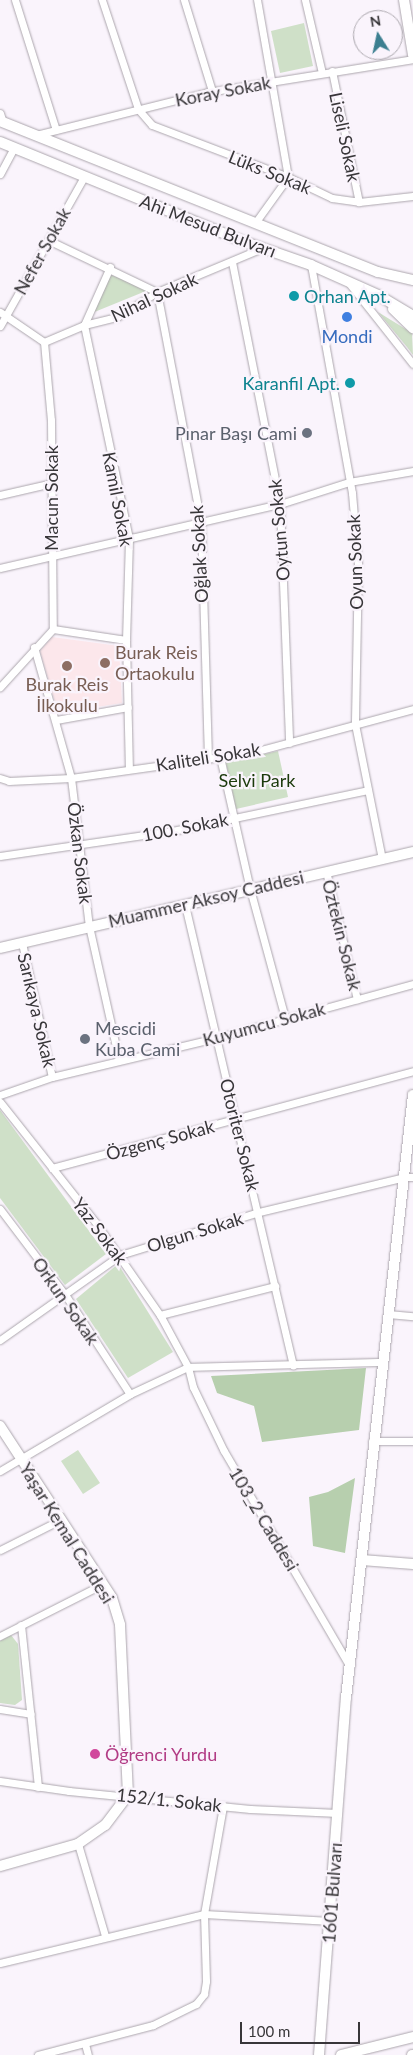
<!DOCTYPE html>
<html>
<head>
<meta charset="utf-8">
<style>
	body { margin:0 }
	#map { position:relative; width:413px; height:2055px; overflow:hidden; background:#faf4fc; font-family:Lato,sans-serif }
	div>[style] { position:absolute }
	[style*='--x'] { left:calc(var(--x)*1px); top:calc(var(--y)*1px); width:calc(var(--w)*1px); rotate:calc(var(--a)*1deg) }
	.education>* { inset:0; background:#fce7eb }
	.green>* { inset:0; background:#cfe0c8 }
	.forest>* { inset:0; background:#b7cfae }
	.roads { filter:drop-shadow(0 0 1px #aca6ad) drop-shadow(0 0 1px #aca6ad) }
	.street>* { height:7px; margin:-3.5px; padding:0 3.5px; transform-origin:3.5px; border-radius:3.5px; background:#fff }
	.secondary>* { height:10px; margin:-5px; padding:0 5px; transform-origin:5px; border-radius:5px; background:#fff }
	.dots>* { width:14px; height:14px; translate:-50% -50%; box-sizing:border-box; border:2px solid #faf4fc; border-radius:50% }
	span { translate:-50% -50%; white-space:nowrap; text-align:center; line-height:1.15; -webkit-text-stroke:4.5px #faf4fc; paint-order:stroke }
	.street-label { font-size:18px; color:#383639 }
	.culture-label { font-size:18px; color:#0d838f }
	.left { translate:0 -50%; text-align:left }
	.right { translate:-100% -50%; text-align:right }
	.shop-label { font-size:18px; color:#366cbe }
	.worship-label { font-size:18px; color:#5b616d }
	.education-label { font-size:18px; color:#785e54 }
	.park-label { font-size:18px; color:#1b3a0b }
	.hotel-label { font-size:18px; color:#b23c85 }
	.north { position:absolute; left:353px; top:10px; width:50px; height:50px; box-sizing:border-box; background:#faf4fc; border:1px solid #aca8ae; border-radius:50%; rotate:350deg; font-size:14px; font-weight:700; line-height:20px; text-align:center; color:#383639 }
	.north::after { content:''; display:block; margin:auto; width:18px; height:22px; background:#3c7f90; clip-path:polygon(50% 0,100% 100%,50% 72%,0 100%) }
	.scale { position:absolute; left:240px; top:2022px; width:120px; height:22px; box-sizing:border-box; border:2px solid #383639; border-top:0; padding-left:6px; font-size:15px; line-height:18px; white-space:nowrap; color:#383639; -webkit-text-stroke:4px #faf4fc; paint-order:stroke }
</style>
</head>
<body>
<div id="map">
	<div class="education">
		<div style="clip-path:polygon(52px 637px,119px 646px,122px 703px,58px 713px,40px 651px)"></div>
	</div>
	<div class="green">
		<div style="clip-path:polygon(304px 23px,313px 66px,280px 73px,271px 31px)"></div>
		<div style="clip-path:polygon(111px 275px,144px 287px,146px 291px,92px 313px)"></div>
		<div style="clip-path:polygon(378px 312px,412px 333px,413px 355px,407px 347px)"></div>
		<div style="clip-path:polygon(278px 751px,288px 797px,236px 809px,226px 763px)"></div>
		<div style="clip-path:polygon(0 1110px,106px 1254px,65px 1285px,0 1198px)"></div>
		<div style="clip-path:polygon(118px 1264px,173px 1352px,128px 1378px,76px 1299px)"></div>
		<div style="clip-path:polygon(78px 1450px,100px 1483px,83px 1494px,61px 1461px)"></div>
		<div style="clip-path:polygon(11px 1635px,18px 1644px,22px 1700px,15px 1705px,0 1703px,0 1641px)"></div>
	</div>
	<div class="forest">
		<div style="clip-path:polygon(366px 1368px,359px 1430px,262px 1442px,254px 1406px,217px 1393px,211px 1376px)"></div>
		<div style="clip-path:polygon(355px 1478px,345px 1553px,313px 1546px,309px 1497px,328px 1492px)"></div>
	</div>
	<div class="roads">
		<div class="street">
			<div style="--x:15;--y:0;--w:136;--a:72.5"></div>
			<div style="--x:102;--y:0;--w:115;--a:71.7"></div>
			<div style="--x:138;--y:109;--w:21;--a:49"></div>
			<div style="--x:152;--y:125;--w:146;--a:20.9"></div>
			<div style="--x:288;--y:177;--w:49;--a:25.5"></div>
			<div style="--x:332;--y:198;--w:27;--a:8"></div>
			<div style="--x:359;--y:202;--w:54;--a:-6.3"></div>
			<div style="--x:184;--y:0;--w:95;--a:72.9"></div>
			<div style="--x:305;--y:0;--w:75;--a:76.9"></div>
			<div style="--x:332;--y:71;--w:134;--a:78.4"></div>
			<div style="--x:0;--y:113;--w:10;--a:73"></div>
			<div style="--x:36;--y:135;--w:177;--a:-14"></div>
			<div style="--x:208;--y:92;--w:208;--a:-9.1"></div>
			<div style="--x:0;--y:174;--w:30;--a:-62"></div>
			<div style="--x:255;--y:223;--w:57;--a:-54.3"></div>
			<div style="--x:288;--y:177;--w:180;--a:-99.9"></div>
			<div style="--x:48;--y:240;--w:121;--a:25.5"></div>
			<div style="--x:157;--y:292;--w:234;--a:79.2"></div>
			<div style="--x:201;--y:522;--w:237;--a:88.3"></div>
			<div style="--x:232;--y:262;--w:247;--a:78.8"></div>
			<div style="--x:280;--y:504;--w:239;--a:87.8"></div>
			<div style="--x:311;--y:265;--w:232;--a:79.8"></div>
			<div style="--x:352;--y:493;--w:71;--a:85.2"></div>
			<div style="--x:358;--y:564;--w:160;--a:91.1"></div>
			<div style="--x:355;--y:724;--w:138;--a:78.7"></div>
			<div style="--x:110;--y:267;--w:64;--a:114.1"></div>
			<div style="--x:84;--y:325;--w:219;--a:78.1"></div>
			<div style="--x:129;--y:539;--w:101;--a:91.7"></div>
			<div style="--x:126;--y:640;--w:129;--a:88.7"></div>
			<div style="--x:349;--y:283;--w:103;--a:51.7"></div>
			<div style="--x:0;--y:312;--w:53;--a:34.3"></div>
			<div style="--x:44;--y:342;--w:78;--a:84.9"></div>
			<div style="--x:51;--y:420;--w:209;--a:89.5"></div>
			<div style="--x:53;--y:629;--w:79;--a:132.4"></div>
			<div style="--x:0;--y:326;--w:171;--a:-60.6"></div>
			<div style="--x:44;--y:342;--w:43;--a:-23"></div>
			<div style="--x:84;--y:325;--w:34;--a:-14"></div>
			<div style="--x:117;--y:317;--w:47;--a:-32"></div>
			<div style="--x:157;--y:292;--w:114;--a:-22.7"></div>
			<div style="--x:0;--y:495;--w:53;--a:-13"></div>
			<div style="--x:0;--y:568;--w:287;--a:-12.9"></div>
			<div style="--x:280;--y:504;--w:72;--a:-17.7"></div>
			<div style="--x:349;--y:482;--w:65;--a:-9.8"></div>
			<div style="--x:53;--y:629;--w:74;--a:8.6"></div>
			<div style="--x:34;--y:647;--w:136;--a:74.2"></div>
			<div style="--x:71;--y:778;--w:149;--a:83.1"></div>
			<div style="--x:89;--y:926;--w:137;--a:77.4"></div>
			<div style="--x:56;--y:720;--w:73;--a:-10.2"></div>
			<div style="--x:220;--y:757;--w:135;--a:77.2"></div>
			<div style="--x:250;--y:889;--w:134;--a:74.8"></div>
			<div style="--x:0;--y:778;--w:9;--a:18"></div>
			<div style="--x:9;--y:781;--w:62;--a:-2.8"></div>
			<div style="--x:71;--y:778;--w:181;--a:-8"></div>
			<div style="--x:250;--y:753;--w:169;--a:-15.1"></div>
			<div style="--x:0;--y:856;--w:174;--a:-8.3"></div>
			<div style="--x:172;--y:831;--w:200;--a:-11.8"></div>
			<div style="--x:326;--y:871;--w:132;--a:76.4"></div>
			<div style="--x:185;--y:905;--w:473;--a:76.8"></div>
			<div style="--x:22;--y:943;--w:137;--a:77.4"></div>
			<div style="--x:0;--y:1095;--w:55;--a:-19.1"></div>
			<div style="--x:52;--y:1077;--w:169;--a:-13.4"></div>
			<div style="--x:216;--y:1038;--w:204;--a:-15.3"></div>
			<div style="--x:0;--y:1102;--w:154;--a:51.6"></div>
			<div style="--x:96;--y:1223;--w:112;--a:55.2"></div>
			<div style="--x:160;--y:1315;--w:59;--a:61.7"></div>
			<div style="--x:188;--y:1367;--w:21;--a:76"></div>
			<div style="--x:193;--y:1387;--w:71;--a:64.2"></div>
			<div style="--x:224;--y:1451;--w:250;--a:59.7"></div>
			<div style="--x:52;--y:1168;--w:374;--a:-15"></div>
			<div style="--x:0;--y:1209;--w:109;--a:52.8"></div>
			<div style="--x:66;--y:1296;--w:117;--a:56.9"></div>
			<div style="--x:388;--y:1314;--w:25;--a:5"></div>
			<div style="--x:160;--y:1315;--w:119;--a:-14.2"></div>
			<div style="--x:0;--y:1340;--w:147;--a:-35.3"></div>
			<div style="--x:120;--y:1255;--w:145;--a:-17.2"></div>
			<div style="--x:259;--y:1212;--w:150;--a:-13.5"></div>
			<div style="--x:405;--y:1177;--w:8;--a:0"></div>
			<div style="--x:372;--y:1441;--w:41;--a:0"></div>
			<div style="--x:0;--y:1471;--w:151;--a:-30.6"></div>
			<div style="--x:130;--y:1394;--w:64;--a:-25"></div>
			<div style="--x:188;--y:1367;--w:196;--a:-1.5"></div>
			<div style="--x:0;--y:1550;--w:69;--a:-26.6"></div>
			<div style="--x:21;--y:1625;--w:163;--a:84"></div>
			<div style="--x:0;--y:1636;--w:115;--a:-26.8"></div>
			<div style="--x:0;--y:1709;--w:31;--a:9"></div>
			<div style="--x:0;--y:1781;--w:70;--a:8.2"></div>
			<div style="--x:69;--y:1791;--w:182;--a:5.7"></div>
			<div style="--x:250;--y:1809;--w:88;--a:2.6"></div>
			<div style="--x:78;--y:1844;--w:96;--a:73.6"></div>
			<div style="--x:0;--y:1963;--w:210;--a:-13.5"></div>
			<div style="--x:204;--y:1914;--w:127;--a:3.2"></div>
			<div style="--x:85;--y:2044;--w:11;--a:75"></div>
			<div style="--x:38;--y:2055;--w:119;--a:-14.6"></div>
			<div style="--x:153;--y:2025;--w:48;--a:-26"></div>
			<div style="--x:196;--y:2004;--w:13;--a:-51"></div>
			<div style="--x:204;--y:1994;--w:13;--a:-81"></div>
			<div style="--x:206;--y:1981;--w:67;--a:-91.7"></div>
			<div style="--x:204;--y:1914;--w:110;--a:-80"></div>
		</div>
		<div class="secondary">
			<div style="--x:404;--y:0;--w:56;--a:80.7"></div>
			<div style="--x:0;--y:121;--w:407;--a:21.8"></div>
			<div style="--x:378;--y:272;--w:36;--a:13"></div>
			<div style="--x:0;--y:142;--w:265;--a:22.2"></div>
			<div style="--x:245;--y:242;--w:70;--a:19.2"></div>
			<div style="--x:311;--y:265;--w:73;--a:24.1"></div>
			<div style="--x:378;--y:295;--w:41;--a:31"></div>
			<div style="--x:393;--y:309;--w:28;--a:44"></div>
			<div style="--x:0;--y:948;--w:424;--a:-13.1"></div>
			<div style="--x:0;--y:1426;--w:205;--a:56.9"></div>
			<div style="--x:112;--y:1598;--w:28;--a:73"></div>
			<div style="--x:120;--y:1625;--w:170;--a:87.3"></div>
			<div style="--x:128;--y:1795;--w:38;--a:127"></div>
			<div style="--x:105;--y:1825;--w:33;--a:145"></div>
			<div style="--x:78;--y:1844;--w:81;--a:164.2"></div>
			<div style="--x:362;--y:1560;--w:51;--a:4.5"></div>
			<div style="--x:319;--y:2055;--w:358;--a:-85.7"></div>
			<div style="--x:346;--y:1698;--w:607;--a:-83.66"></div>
			<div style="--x:341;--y:2055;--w:74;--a:-14"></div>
			<div style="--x:412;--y:2055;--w:1;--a:0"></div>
		</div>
	</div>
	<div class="dots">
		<div style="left:294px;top:296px;background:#0f9aa8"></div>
		<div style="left:347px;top:317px;background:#3f7fe0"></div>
		<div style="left:350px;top:383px;background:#0f9aa8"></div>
		<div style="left:307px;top:433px;background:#6b7280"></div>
		<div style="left:105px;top:663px;background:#8d6e63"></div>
		<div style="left:67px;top:666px;background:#8d6e63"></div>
		<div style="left:85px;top:1039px;background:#6b7280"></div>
		<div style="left:95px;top:1754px;background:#d1479c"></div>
	</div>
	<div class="street-label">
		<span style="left:223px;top:91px;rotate:-11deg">Koray Sokak</span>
		<span style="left:345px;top:137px;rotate:78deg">Liseli Sokak</span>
		<span style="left:270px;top:172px;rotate:22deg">Lüks Sokak</span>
		<span style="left:208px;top:226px;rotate:21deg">Ahi Mesud Bulvarı</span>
		<span style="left:42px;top:251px;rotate:-61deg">Nefer Sokak</span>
		<span style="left:154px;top:297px;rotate:-25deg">Nihal Sokak</span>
		<span style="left:51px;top:498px;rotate:-90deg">Macun Sokak</span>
		<span style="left:118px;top:499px;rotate:79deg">Kamil Sokak</span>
		<span style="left:279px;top:530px;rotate:-95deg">Oytun Sokak</span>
		<span style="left:199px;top:554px;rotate:-93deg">Oğlak Sokak</span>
		<span style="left:355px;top:562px;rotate:-92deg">Oyun Sokak</span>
		<span style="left:208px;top:757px;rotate:-9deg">Kaliteli Sokak</span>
		<span style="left:185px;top:827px;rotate:-11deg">100. Sokak</span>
		<span style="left:80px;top:853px;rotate:83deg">Özkan Sokak</span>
		<span style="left:206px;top:899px;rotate:-13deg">Muammer Aksoy Caddesi</span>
		<span style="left:342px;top:935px;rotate:76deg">Öztekin Sokak</span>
		<span style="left:37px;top:1010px;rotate:77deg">Sarıkaya Sokak</span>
		<span style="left:264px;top:1024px;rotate:-15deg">Kuyumcu Sokak</span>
		<span style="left:240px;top:1135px;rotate:76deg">Otoriter Sokak</span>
		<span style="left:160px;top:1140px;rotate:-15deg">Özgenç Sokak</span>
		<span style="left:100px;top:1231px;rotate:53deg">Yaz Sokak</span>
		<span style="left:195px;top:1232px;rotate:-17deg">Olgun Sokak</span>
		<span style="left:66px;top:1301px;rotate:55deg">Orkun Sokak</span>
		<span style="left:264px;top:1519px;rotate:59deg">103_2 Caddesi</span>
		<span style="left:67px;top:1533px;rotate:58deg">Yaşar Kemal Caddesi</span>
		<span style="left:169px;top:1800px;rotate:6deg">152/1. Sokak</span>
		<span style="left:332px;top:1893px;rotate:-86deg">1601 Bulvarı</span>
	</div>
	<div class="culture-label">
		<span class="left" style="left:304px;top:296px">Orhan Apt.</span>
		<span class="right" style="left:340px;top:383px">Karanfil Apt.</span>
	</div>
	<div class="shop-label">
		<span style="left:347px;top:336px">Mondi</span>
	</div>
	<div class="worship-label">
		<span class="right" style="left:297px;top:433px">Pınar Başı Cami</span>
		<span class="left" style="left:95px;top:1039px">Mescidi<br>Kuba Cami</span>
	</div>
	<div class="education-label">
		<span class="left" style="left:115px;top:663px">Burak Reis<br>Ortaokulu</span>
		<span style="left:67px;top:695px">Burak Reis<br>İlkokulu</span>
	</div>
	<div class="park-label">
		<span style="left:257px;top:780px">Selvi Park</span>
	</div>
	<div class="hotel-label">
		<span class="left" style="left:105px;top:1754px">Öğrenci Yurdu</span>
	</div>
	<div class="north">N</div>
	<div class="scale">100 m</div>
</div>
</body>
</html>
